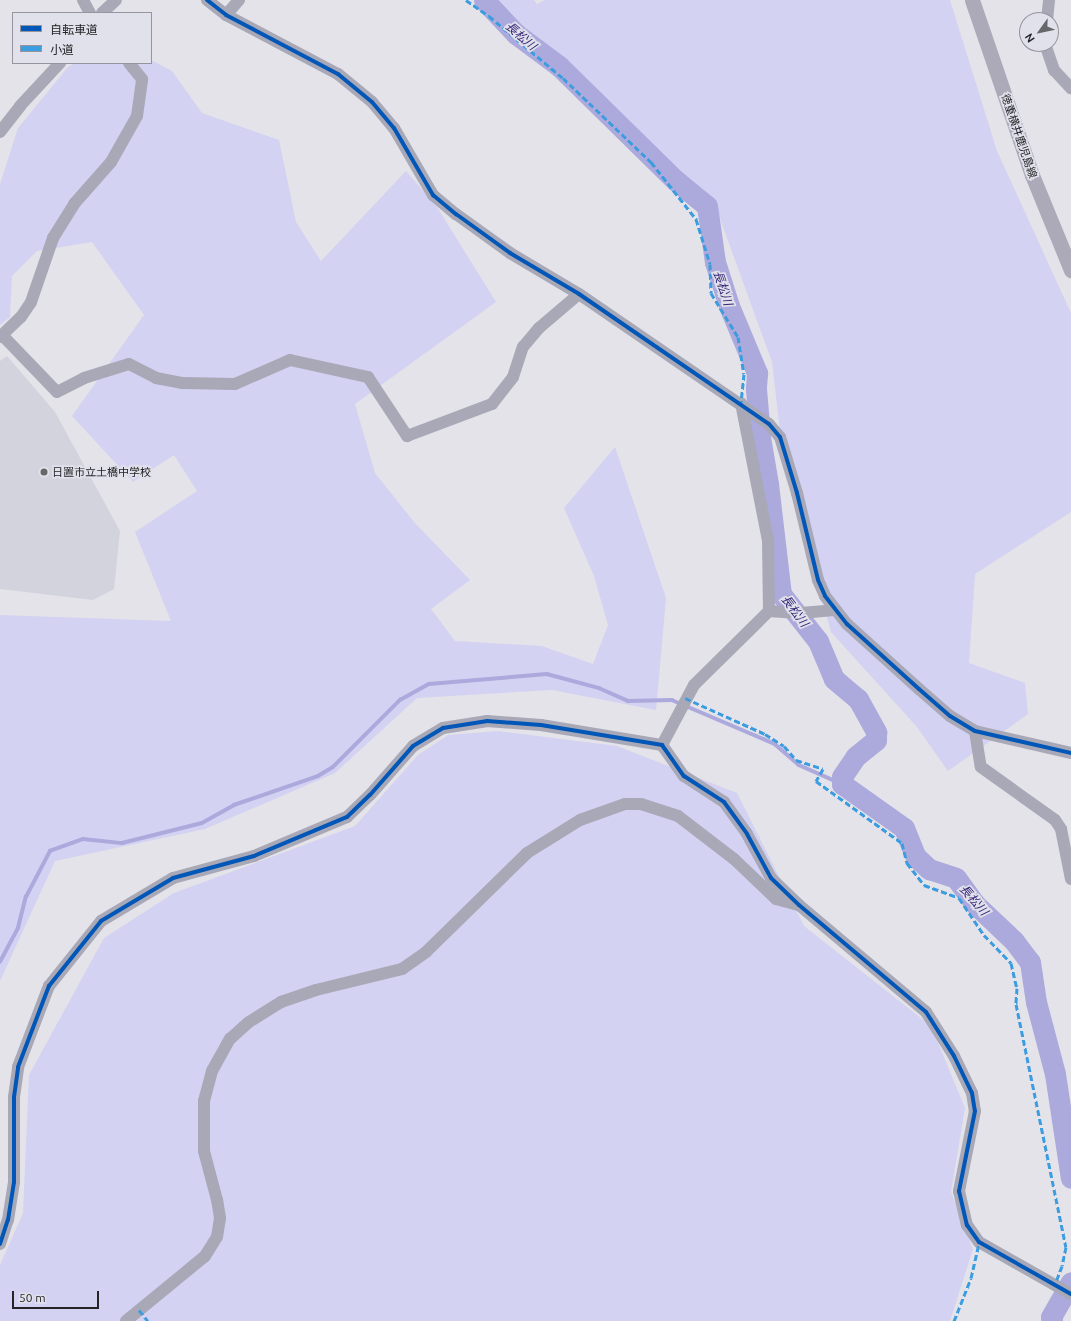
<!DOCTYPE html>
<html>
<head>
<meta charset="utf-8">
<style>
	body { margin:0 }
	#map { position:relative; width:1071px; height:1321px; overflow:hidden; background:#e3e3e9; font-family:Ubuntu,"Noto Sans JP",sans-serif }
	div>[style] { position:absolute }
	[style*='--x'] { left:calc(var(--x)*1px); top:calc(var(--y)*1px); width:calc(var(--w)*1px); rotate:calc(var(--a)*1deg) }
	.built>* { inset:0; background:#d3d3de }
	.green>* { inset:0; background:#d3d2f2 }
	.stream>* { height:3.5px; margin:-1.75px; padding:0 1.75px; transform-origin:1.75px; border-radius:1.75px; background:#aca9dc }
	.river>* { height:21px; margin:-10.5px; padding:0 10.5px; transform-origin:10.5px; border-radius:10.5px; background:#aca9dc }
	.minor>* { height:12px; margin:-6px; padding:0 6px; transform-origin:6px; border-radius:6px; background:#a9a8b7 }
	.major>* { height:15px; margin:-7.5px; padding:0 7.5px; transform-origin:7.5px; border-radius:7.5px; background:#acaab9 }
	.quiet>* { height:3px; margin-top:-1.5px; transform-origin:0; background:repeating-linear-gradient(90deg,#3c9ce0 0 6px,transparent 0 9px) }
	.cycleway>* { height:4px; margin:-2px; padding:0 2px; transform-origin:2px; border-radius:2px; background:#0057b8 }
	.dots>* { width:11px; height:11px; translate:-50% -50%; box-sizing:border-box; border:2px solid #e1e1eb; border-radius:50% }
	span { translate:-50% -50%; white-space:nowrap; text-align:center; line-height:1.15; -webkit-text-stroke:3.5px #e1e1eb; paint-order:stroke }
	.street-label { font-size:11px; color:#242427 }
	.poi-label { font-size:11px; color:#242427 }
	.left { translate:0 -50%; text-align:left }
	.water-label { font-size:12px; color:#352577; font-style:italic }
	.legend { position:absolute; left:12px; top:12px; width:140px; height:52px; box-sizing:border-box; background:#e1e1eb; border:1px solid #95959d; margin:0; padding:5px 7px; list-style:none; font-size:12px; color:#242427 }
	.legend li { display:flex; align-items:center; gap:8px; height:20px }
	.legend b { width:20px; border:1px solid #95959d }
	.north { position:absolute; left:1019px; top:12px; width:40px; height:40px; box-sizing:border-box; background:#e1e1eb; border:1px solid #95959d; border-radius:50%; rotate:237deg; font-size:11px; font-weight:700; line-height:16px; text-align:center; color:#242427 }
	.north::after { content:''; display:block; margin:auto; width:14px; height:18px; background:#67676b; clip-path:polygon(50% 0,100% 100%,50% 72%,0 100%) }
	.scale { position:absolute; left:12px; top:1291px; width:87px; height:18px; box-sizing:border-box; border:2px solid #242427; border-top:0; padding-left:5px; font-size:12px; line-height:14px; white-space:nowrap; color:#242427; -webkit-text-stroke:3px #e1e1eb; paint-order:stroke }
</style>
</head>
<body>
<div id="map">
	<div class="built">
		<div style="clip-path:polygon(7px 356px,55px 412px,120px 531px,114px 589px,93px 600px,0 589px,0 361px)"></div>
	</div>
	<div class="green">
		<div style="clip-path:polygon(485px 0,534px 0,537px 4px,545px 0,950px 0,997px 151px,1071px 313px,1071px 512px,975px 574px,969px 663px,1025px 683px,1028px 714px,948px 771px,917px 727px,831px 632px,784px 465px,772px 362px,714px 202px,517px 25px)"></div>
		<div style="clip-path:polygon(151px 60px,172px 71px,202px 113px,279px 140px,296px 222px,321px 261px,406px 171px,437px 207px,496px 302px,355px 404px,375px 473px,414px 522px,470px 580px,431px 609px,455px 641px,542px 646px,593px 664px,608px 625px,594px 576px,564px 508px,615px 447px,666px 598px,656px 710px,552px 690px,417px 698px,335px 773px,205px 829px,55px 861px,0 981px,0 615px,171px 621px,135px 532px,197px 491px,174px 455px,133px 482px,72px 416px,144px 315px,92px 242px,37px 251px,12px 276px,10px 317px,0 325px,0 184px,18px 128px,68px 67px,75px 63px,151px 63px)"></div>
		<div style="clip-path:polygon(498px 731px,617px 746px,737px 793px,804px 926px,931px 1026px,965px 1108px,951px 1192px,973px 1249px,950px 1321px,0 1321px,0 1265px,23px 1213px,29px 1075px,104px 938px,174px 893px,355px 826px,418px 755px,448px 735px)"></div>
	</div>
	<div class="stream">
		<div style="--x:0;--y:962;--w:38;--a:-62"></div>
		<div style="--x:18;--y:928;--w:32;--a:-76"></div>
		<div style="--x:26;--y:897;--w:52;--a:-62.4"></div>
		<div style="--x:50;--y:851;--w:35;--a:-20"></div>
		<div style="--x:83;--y:839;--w:39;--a:6"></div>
		<div style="--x:122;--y:843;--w:82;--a:-14"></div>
		<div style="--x:202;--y:823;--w:37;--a:-29"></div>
		<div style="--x:234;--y:805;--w:89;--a:-19"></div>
		<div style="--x:318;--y:776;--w:17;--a:-31"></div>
		<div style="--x:333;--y:767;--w:95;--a:-45"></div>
		<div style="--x:400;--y:700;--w:33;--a:-29"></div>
		<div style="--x:429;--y:684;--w:118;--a:-4.8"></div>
		<div style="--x:547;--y:674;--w:54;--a:15.1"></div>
		<div style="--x:599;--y:688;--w:32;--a:24"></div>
		<div style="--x:628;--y:701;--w:44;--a:-1.3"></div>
		<div style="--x:672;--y:700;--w:112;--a:23.1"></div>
		<div style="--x:775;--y:744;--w:32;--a:41"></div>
		<div style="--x:799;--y:765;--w:47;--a:23.8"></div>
	</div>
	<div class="river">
		<div style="--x:484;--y:0;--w:47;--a:46.7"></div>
		<div style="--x:516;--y:34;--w:54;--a:36.7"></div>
		<div style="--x:559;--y:66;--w:163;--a:44.5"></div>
		<div style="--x:675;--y:180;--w:41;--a:39.1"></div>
		<div style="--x:707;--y:206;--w:57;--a:81.9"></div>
		<div style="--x:715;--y:262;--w:46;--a:72.3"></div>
		<div style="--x:729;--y:306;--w:73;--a:67.3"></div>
		<div style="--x:757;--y:373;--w:16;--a:94"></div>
		<div style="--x:756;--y:389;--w:48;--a:85.2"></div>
		<div style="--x:760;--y:437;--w:48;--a:80.3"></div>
		<div style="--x:768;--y:484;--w:111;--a:83.3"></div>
		<div style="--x:781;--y:594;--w:60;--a:51.8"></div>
		<div style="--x:818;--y:641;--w:41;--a:67.2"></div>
		<div style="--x:834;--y:679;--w:31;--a:40"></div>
		<div style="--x:858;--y:699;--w:38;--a:61"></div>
		<div style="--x:876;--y:732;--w:8;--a:90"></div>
		<div style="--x:876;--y:740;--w:26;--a:141"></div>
		<div style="--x:856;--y:756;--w:25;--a:124"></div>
		<div style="--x:842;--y:777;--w:7;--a:90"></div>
		<div style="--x:842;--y:784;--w:76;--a:35.4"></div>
		<div style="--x:904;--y:828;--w:31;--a:68"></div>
		<div style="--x:916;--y:857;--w:18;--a:43"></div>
		<div style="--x:929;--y:869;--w:28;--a:18"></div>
		<div style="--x:956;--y:878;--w:32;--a:54"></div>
		<div style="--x:975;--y:904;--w:54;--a:43.5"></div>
		<div style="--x:1014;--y:941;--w:26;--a:53"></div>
		<div style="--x:1030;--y:962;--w:40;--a:81.5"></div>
		<div style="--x:1036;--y:1002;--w:74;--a:75.2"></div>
		<div style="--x:1055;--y:1074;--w:105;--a:81.3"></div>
		<div style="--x:1052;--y:1321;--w:4;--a:-104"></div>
		<div style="--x:1051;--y:1317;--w:40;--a:-60.3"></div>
	</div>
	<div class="minor">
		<div style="--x:83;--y:0;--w:15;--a:62"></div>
		<div style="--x:207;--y:0;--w:24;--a:38"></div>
		<div style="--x:226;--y:15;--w:127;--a:27.8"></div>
		<div style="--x:338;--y:74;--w:44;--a:39.5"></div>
		<div style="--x:372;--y:102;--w:34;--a:50"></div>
		<div style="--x:394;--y:128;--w:78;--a:59.8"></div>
		<div style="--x:433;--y:195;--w:30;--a:40"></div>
		<div style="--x:456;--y:214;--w:67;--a:35.8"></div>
		<div style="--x:510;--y:253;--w:80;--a:30.7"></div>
		<div style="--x:579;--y:294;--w:230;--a:34.4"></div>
		<div style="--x:769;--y:424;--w:17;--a:50"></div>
		<div style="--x:780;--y:437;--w:59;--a:73.1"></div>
		<div style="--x:797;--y:493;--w:89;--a:76.4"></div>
		<div style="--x:818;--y:580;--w:17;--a:66"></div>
		<div style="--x:825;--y:596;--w:36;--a:52"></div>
		<div style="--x:847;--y:624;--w:97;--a:42.1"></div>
		<div style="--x:919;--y:689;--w:41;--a:41.1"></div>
		<div style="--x:950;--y:716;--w:29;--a:31"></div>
		<div style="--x:975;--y:731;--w:98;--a:12.9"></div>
		<div style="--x:102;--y:13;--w:19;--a:-43"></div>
		<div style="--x:226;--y:15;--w:20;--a:-49"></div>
		<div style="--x:1047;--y:20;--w:20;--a:-84"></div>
		<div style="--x:1045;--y:44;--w:28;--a:71"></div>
		<div style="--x:1054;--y:70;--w:25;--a:47"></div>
		<div style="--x:0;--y:132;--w:33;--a:-52"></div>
		<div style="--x:20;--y:106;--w:59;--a:-47.1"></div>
		<div style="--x:2;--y:335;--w:79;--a:46"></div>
		<div style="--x:57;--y:392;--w:30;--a:-27"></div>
		<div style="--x:84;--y:378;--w:47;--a:-17.3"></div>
		<div style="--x:129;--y:364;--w:30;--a:27"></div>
		<div style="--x:156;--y:378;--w:26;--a:11"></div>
		<div style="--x:182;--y:383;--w:53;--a:1.1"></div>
		<div style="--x:235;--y:384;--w:60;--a:-23.6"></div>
		<div style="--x:290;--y:360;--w:80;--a:12.3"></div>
		<div style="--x:368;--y:377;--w:71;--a:56.5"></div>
		<div style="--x:407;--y:436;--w:91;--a:-20.6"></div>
		<div style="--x:492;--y:404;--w:34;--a:-52"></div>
		<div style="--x:513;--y:377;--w:32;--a:-72"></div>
		<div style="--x:523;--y:347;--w:25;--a:-50"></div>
		<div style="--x:539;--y:328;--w:52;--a:-40.4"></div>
		<div style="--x:0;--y:337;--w:29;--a:-44"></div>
		<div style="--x:21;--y:317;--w:18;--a:-56"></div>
		<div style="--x:31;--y:302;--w:68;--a:-71"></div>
		<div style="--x:53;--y:238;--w:40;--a:-58"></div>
		<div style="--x:74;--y:204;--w:56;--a:-48.6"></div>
		<div style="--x:111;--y:162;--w:53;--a:-60.5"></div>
		<div style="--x:137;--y:116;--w:37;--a:-82"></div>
		<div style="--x:142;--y:79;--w:21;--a:-129"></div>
		<div style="--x:741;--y:403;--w:141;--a:78.9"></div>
		<div style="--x:768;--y:541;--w:70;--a:89.2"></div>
		<div style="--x:975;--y:731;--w:36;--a:81"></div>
		<div style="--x:981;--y:767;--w:91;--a:35.6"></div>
		<div style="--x:1055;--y:820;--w:11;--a:56"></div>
		<div style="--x:1061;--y:829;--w:51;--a:78.7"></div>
		<div style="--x:662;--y:745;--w:68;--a:-61.9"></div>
		<div style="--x:694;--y:685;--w:105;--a:-44.6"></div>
		<div style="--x:769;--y:611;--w:32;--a:4"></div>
		<div style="--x:801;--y:613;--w:33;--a:-5"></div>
		<div style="--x:0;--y:1244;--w:25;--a:-72"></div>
		<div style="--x:8;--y:1220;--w:38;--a:-81"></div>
		<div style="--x:14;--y:1182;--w:85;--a:-90"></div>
		<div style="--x:14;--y:1097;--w:30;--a:-82"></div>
		<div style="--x:18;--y:1067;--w:87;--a:-69.1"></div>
		<div style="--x:49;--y:986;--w:83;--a:-51.3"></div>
		<div style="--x:101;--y:921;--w:84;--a:-30.8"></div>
		<div style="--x:173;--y:878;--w:84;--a:-15.2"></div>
		<div style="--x:254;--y:856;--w:101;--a:-22.8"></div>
		<div style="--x:347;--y:817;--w:32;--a:-44"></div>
		<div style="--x:370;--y:795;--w:65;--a:-48.7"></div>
		<div style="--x:413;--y:746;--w:35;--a:-31"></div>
		<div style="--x:443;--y:728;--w:45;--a:-9"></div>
		<div style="--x:487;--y:721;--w:54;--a:4.2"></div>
		<div style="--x:541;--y:725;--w:123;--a:9.4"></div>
		<div style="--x:662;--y:745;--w:38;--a:55"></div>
		<div style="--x:684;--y:776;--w:48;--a:33"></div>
		<div style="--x:724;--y:802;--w:39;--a:54"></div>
		<div style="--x:747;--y:834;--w:50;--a:61.4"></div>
		<div style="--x:771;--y:878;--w:39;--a:44"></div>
		<div style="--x:799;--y:905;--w:166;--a:40.1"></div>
		<div style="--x:926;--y:1012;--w:52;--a:57.5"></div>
		<div style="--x:954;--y:1056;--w:41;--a:64.1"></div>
		<div style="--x:972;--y:1093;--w:18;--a:81"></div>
		<div style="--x:975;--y:1111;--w:82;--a:101.3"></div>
		<div style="--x:959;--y:1191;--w:35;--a:77"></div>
		<div style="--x:967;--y:1225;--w:21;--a:55"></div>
		<div style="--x:979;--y:1242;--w:106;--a:29.5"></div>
		<div style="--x:126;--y:1321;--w:102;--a:-39.4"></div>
		<div style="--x:205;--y:1256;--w:22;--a:-58"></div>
		<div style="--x:217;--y:1237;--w:19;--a:-81"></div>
		<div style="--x:220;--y:1218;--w:18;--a:-99"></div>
		<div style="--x:217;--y:1200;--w:51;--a:-104.9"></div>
		<div style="--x:204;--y:1151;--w:50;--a:-90"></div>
		<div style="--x:204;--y:1101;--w:31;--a:-75"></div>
		<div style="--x:212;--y:1071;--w:37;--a:-61"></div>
		<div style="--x:230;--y:1039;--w:25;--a:-42"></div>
		<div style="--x:249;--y:1022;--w:38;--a:-32"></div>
		<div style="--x:281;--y:1002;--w:37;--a:-19"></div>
		<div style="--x:316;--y:990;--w:89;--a:-13.7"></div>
		<div style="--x:402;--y:969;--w:29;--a:-35"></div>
		<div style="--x:426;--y:952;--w:141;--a:-44.4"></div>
		<div style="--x:527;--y:853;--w:62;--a:-31.9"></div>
		<div style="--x:580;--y:820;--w:48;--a:-19.6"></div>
		<div style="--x:625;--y:804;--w:16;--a:0"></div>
		<div style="--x:641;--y:804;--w:39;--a:18"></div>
		<div style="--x:678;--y:816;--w:71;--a:37.5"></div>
		<div style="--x:734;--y:859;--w:58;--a:43.6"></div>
		<div style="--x:776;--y:899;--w:23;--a:15"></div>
	</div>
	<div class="major">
		<div style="--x:972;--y:0;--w:185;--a:71.1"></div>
		<div style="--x:1032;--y:175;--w:103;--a:67.7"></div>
	</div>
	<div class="quiet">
		<div style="--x:466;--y:0;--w:28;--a:35"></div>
		<div style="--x:489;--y:16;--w:97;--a:40"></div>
		<div style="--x:563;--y:78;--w:122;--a:43.7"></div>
		<div style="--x:651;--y:162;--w:73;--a:51.7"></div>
		<div style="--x:696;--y:219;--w:47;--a:72.7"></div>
		<div style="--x:710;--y:264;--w:29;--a:88"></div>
		<div style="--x:711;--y:293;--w:52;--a:58.5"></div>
		<div style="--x:738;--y:337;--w:37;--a:81"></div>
		<div style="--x:744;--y:374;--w:29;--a:96"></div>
		<div style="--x:685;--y:698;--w:88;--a:24.2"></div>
		<div style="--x:765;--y:734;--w:22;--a:32"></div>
		<div style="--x:784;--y:746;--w:18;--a:49"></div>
		<div style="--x:796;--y:760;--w:28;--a:18"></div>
		<div style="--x:823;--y:769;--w:14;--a:120"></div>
		<div style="--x:816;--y:781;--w:106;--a:35.8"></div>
		<div style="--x:902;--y:843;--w:21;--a:76"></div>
		<div style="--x:907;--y:863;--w:28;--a:52"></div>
		<div style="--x:924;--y:885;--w:37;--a:20"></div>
		<div style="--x:959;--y:898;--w:45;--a:56"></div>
		<div style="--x:984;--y:935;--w:39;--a:46"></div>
		<div style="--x:1011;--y:963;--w:26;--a:77"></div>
		<div style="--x:1017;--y:988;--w:16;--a:94"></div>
		<div style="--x:1016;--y:1004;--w:248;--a:78.4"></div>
		<div style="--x:1066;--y:1247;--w:19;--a:102"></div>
		<div style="--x:1062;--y:1266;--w:19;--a:111"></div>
		<div style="--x:139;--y:1310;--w:14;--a:51"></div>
		<div style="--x:954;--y:1321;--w:46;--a:-68.4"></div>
		<div style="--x:971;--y:1278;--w:37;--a:-77"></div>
	</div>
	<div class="cycleway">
		<div style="--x:207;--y:0;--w:24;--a:38"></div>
		<div style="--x:226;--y:15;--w:127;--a:27.8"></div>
		<div style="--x:338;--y:74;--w:44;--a:39.5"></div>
		<div style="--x:372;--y:102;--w:34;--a:50"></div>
		<div style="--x:394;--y:128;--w:78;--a:59.8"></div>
		<div style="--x:433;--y:195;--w:30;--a:40"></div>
		<div style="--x:456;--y:214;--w:67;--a:35.8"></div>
		<div style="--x:510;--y:253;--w:80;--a:30.7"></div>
		<div style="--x:579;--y:294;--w:230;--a:34.4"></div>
		<div style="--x:769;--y:424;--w:17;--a:50"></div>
		<div style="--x:780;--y:437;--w:59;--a:73.1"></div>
		<div style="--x:797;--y:493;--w:89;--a:76.4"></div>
		<div style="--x:818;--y:580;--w:17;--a:66"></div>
		<div style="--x:825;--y:596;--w:36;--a:52"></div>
		<div style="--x:847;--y:624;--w:97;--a:42.1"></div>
		<div style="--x:919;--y:689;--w:41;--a:41.1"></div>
		<div style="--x:950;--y:716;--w:29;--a:31"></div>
		<div style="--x:975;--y:731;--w:98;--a:12.9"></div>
		<div style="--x:0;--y:1244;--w:25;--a:-72"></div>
		<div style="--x:8;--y:1220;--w:38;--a:-81"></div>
		<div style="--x:14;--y:1182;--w:85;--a:-90"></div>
		<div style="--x:14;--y:1097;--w:30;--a:-82"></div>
		<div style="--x:18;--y:1067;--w:87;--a:-69.1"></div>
		<div style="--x:49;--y:986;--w:83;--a:-51.3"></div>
		<div style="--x:101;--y:921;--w:84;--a:-30.8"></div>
		<div style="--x:173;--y:878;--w:84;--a:-15.2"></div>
		<div style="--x:254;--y:856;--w:101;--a:-22.8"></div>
		<div style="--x:347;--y:817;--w:32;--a:-44"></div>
		<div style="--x:370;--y:795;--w:65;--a:-48.7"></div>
		<div style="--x:413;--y:746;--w:35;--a:-31"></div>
		<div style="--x:443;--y:728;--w:45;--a:-9"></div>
		<div style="--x:487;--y:721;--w:54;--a:4.2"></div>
		<div style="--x:541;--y:725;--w:123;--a:9.4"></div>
		<div style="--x:662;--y:745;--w:38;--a:55"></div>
		<div style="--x:684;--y:776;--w:48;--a:33"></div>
		<div style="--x:724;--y:802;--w:39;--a:54"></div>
		<div style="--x:747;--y:834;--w:50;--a:61.4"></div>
		<div style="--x:771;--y:878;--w:39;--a:44"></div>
		<div style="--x:799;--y:905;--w:166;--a:40.1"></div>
		<div style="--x:926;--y:1012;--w:52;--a:57.5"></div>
		<div style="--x:954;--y:1056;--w:41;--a:64.1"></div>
		<div style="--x:972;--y:1093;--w:18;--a:81"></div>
		<div style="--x:975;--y:1111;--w:82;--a:101.3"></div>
		<div style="--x:959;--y:1191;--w:35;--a:77"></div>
		<div style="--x:967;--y:1225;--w:21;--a:55"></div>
		<div style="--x:979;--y:1242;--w:106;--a:29.5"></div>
	</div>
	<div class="dots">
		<div style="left:44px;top:472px;background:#67676b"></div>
	</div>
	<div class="street-label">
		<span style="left:1019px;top:136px;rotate:71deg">徳重横井鹿児島線</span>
	</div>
	<div class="poi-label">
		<span class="left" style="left:52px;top:472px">日置市立土橋中学校</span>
	</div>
	<div class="water-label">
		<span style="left:521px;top:36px;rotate:41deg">長松川</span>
		<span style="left:723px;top:288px;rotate:72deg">長松川</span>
		<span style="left:795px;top:611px;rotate:53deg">長松川</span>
		<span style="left:974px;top:900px;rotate:49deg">長松川</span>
	</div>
	<ul class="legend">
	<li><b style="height:5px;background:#0057b8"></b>自転車道</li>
	<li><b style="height:5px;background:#3c9ce0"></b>小道</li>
	</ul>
	<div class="north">N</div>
	<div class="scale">50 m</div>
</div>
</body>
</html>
